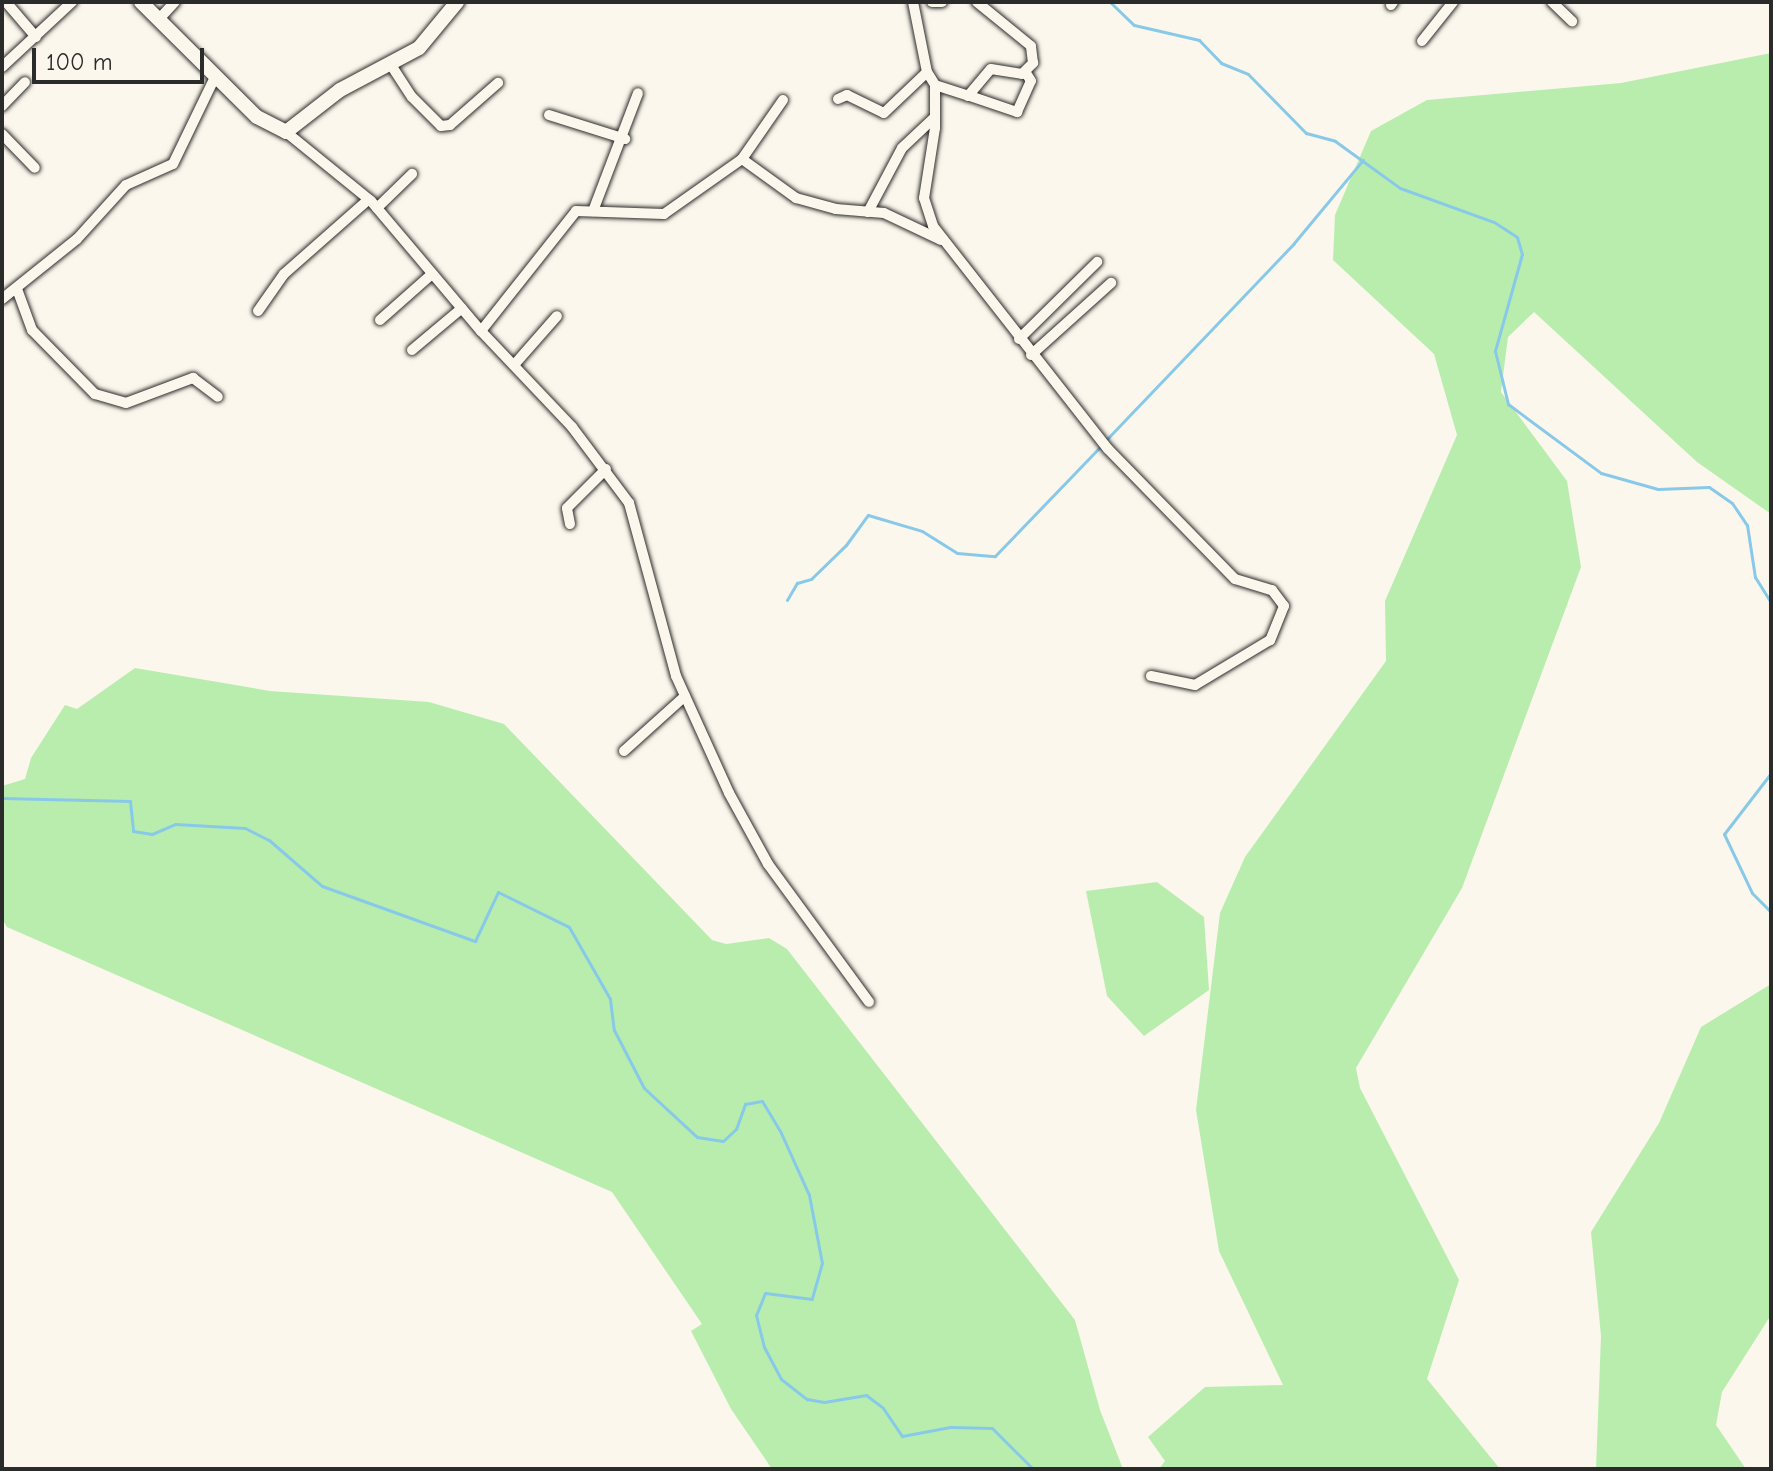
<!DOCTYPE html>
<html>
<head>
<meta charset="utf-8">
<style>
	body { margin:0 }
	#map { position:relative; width:1773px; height:1471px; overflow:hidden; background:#fbf7ec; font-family:"Comic Neue",sans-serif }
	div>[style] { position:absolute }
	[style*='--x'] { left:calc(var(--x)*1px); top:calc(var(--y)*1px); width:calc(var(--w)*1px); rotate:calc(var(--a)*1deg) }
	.green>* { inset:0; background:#b9edae }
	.stream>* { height:3px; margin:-1.5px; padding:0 1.5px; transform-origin:1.5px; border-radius:1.5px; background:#88c9e9 }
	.roads { filter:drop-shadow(0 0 2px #2b2b2b) drop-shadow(0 0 2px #2b2b2b) }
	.street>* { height:10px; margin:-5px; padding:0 5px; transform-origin:5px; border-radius:5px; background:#fbf7ec }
	.secondary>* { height:14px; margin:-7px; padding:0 7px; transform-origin:7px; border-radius:7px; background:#fbf7ec }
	span { translate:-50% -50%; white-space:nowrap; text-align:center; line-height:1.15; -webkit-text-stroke:6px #fbf7ec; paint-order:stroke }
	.frame { position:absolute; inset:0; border:4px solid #2b2b2b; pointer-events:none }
	.scale { position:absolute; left:32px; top:48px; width:172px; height:36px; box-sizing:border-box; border:4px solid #2b2b2b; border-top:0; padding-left:10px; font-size:24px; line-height:28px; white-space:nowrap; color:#2b2b2b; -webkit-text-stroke:6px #fbf7ec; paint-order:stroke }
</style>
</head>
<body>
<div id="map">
	<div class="green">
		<div style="clip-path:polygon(1771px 53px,1771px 514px,1697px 462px,1534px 312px,1508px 337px,1501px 392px,1567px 481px,1581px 567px,1462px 888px,1356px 1068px,1360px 1088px,1459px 1280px,1427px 1379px,1500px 1469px,1159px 1469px,1165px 1461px,1148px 1437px,1205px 1387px,1283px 1385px,1219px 1251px,1196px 1110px,1220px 913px,1245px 857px,1386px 661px,1385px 601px,1457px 435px,1434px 354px,1333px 260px,1335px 215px,1371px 131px,1427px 100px,1621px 83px)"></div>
		<div style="clip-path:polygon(135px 668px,270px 691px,429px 702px,504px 724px,712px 940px,726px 944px,769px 938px,787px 949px,1075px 1320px,1100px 1410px,1123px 1469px,772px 1469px,731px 1409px,691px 1331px,702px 1324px,612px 1192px,7px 927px,2px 919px,2px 786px,25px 779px,31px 758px,65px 705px,77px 709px)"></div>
		<div style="clip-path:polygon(1157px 882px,1204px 917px,1209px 990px,1144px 1036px,1107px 996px,1086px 891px)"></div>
		<div style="clip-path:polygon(1771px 984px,1771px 1315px,1722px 1392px,1716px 1425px,1746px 1469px,1596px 1469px,1601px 1336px,1591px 1232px,1659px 1123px,1701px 1027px)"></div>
	</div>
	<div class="stream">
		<div style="--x:1110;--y:2;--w:33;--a:44"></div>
		<div style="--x:1134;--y:25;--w:67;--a:13"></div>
		<div style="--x:1199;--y:40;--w:32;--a:46"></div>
		<div style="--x:1221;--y:63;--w:29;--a:22"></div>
		<div style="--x:1248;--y:74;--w:83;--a:45.5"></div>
		<div style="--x:1306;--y:133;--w:30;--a:15"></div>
		<div style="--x:1335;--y:141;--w:80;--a:35.9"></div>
		<div style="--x:1400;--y:188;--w:100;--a:19.9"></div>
		<div style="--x:1494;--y:222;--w:27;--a:33"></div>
		<div style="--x:1517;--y:237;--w:18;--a:74"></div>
		<div style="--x:1522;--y:254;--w:101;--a:105.6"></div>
		<div style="--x:1495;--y:351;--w:55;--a:76.2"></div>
		<div style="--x:1508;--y:404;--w:116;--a:36.6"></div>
		<div style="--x:1601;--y:473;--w:59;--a:15.7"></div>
		<div style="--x:1658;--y:489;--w:51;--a:-2.2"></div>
		<div style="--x:1709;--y:487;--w:28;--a:35"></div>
		<div style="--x:1732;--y:503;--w:27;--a:56"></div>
		<div style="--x:1747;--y:525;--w:53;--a:81.3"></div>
		<div style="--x:1755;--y:577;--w:31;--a:58"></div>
		<div style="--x:1106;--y:440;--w:272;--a:-46.3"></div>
		<div style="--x:1294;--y:243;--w:108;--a:-50.3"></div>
		<div style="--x:787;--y:600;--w:20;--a:-60"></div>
		<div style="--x:797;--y:583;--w:15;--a:-16"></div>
		<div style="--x:811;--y:579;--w:49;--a:-44.2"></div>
		<div style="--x:846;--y:545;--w:37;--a:-54"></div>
		<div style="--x:868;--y:515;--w:56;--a:16.5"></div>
		<div style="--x:922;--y:531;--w:41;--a:32.2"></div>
		<div style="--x:957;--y:553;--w:38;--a:5"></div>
		<div style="--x:995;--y:556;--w:153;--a:-46.1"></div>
		<div style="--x:1771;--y:773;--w:77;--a:127.6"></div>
		<div style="--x:1724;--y:834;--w:65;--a:64.6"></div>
		<div style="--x:1752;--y:893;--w:27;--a:45"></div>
		<div style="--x:2;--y:798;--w:128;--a:1.3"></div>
		<div style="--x:130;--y:801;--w:30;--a:84"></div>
		<div style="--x:133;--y:831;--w:19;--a:9"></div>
		<div style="--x:152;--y:834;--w:25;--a:-23"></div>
		<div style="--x:175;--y:824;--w:70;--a:3.3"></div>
		<div style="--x:245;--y:828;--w:27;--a:27"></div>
		<div style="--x:269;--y:840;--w:70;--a:41"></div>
		<div style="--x:322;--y:886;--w:163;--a:19.8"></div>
		<div style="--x:475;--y:941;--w:54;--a:-64.9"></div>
		<div style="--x:498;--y:892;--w:79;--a:26.2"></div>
		<div style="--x:569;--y:927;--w:83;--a:60.3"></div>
		<div style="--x:610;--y:999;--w:31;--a:83"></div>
		<div style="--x:614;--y:1030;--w:65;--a:62.7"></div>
		<div style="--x:644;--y:1088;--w:72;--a:42.8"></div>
		<div style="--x:697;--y:1137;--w:26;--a:9"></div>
		<div style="--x:723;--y:1141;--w:18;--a:-43"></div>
		<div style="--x:736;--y:1129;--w:27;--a:-70"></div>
		<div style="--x:745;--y:1104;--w:17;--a:-10"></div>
		<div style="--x:762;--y:1101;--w:37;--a:59"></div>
		<div style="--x:781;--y:1133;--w:68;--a:65.7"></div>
		<div style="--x:809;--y:1195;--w:69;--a:79.2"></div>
		<div style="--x:822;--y:1263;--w:37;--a:106"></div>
		<div style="--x:812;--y:1299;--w:47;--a:-172.7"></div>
		<div style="--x:765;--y:1293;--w:24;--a:112"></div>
		<div style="--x:756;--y:1315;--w:33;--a:76"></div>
		<div style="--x:764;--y:1347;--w:36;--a:62"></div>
		<div style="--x:781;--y:1379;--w:33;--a:38"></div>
		<div style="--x:807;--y:1399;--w:17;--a:10"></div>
		<div style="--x:824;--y:1402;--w:43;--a:-9.5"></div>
		<div style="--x:866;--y:1395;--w:21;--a:37"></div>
		<div style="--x:883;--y:1408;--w:34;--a:56"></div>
		<div style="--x:902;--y:1436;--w:49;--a:-10.6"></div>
		<div style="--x:950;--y:1427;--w:42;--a:1.4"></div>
		<div style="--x:992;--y:1428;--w:58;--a:45"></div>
	</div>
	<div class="roads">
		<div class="street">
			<div style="--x:6;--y:2;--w:46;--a:49.4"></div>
			<div style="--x:913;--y:2;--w:71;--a:78.7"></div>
			<div style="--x:927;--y:72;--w:15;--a:58"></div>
			<div style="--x:935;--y:85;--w:43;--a:90"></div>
			<div style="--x:935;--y:128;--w:71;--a:98.9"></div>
			<div style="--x:924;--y:198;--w:29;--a:72"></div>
			<div style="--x:933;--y:226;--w:283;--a:51.9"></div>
			<div style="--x:1108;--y:449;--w:182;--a:45.7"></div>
			<div style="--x:1235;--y:579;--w:39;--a:17"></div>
			<div style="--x:1272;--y:590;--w:20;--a:53"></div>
			<div style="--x:1284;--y:606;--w:37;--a:112"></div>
			<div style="--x:1270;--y:640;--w:87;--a:149"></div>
			<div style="--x:1195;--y:685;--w:45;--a:-168.4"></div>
			<div style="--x:932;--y:2;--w:10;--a:0"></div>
			<div style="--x:1552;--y:2;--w:28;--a:44"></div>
			<div style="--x:1391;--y:5;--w:4;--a:-56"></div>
			<div style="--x:159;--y:19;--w:23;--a:-47"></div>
			<div style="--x:1422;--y:41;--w:50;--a:-51.5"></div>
			<div style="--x:391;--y:65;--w:38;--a:57"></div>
			<div style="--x:412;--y:97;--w:41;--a:45"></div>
			<div style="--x:441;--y:126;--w:9;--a:-6"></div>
			<div style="--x:450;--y:125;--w:64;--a:-41.2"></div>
			<div style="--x:2;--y:67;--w:96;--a:-42.9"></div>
			<div style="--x:935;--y:85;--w:35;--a:18"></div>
			<div style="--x:968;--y:96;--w:35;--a:-50"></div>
			<div style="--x:991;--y:69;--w:31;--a:9"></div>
			<div style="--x:1022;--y:74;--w:16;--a:-45"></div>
			<div style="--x:1033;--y:63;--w:17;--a:-97"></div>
			<div style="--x:1031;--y:46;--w:70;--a:-140.8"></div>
			<div style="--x:970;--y:96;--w:50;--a:18.8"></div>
			<div style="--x:1017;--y:112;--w:34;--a:-66"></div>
			<div style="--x:1031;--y:81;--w:9;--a:-122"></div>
			<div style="--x:838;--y:99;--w:10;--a:-24"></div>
			<div style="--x:847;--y:95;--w:41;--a:25.9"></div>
			<div style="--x:884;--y:113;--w:59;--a:-43.6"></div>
			<div style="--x:783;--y:100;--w:72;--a:124.8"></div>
			<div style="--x:742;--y:159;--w:67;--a:35.8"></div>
			<div style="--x:796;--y:198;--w:41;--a:15.4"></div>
			<div style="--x:836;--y:209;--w:48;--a:4.8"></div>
			<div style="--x:884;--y:213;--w:63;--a:25.3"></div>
			<div style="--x:2;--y:106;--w:33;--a:-46"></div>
			<div style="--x:549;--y:115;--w:80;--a:17.5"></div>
			<div style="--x:286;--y:132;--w:109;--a:39.1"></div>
			<div style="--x:371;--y:201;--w:170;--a:49.8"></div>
			<div style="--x:481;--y:331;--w:132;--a:46.5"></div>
			<div style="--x:572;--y:427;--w:95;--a:53.1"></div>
			<div style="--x:629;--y:503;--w:179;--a:74.8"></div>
			<div style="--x:676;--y:676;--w:128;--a:65.6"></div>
			<div style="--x:729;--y:793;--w:81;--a:61.2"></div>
			<div style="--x:768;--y:864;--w:171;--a:53.8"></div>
			<div style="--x:2;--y:134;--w:47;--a:45.9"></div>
			<div style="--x:377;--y:208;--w:49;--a:-44.2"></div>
			<div style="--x:593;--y:211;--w:126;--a:-69.1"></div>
			<div style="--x:868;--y:212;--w:72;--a:-62"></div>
			<div style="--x:902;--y:148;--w:45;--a:-43.2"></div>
			<div style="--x:17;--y:289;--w:44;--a:69.9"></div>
			<div style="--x:32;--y:330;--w:90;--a:45.5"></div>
			<div style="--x:95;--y:394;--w:32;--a:16"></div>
			<div style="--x:126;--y:403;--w:72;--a:-20.5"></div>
			<div style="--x:193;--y:378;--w:31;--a:37"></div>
			<div style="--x:2;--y:299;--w:96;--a:-38.7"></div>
			<div style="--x:77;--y:239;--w:73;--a:-47.8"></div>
			<div style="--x:126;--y:185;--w:51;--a:-24.1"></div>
			<div style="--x:173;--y:164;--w:97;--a:-64.2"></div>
			<div style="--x:258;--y:311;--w:45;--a:-54.9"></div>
			<div style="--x:284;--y:274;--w:113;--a:-41.4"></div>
			<div style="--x:380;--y:320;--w:69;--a:-41.5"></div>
			<div style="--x:481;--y:331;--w:153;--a:-51.6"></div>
			<div style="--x:576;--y:211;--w:88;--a:2"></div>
			<div style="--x:664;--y:214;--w:95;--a:-35.2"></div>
			<div style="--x:1019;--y:339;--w:110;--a:-44.6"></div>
			<div style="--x:412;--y:350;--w:65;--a:-40"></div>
			<div style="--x:1031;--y:355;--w:108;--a:-42"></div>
			<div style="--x:514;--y:365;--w:65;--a:-48.7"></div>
			<div style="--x:570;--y:524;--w:16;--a:-101"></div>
			<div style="--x:567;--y:508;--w:55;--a:-45"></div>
			<div style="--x:624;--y:751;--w:82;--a:-42"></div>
		</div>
		<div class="secondary">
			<div style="--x:141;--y:2;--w:163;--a:44.8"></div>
			<div style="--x:257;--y:117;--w:33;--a:27"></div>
			<div style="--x:286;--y:132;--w:68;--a:-37.9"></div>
			<div style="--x:340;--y:90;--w:89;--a:-28"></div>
			<div style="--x:419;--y:48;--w:60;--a:-50.4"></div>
		</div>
	</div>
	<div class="frame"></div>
	<div class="scale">100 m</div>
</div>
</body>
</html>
